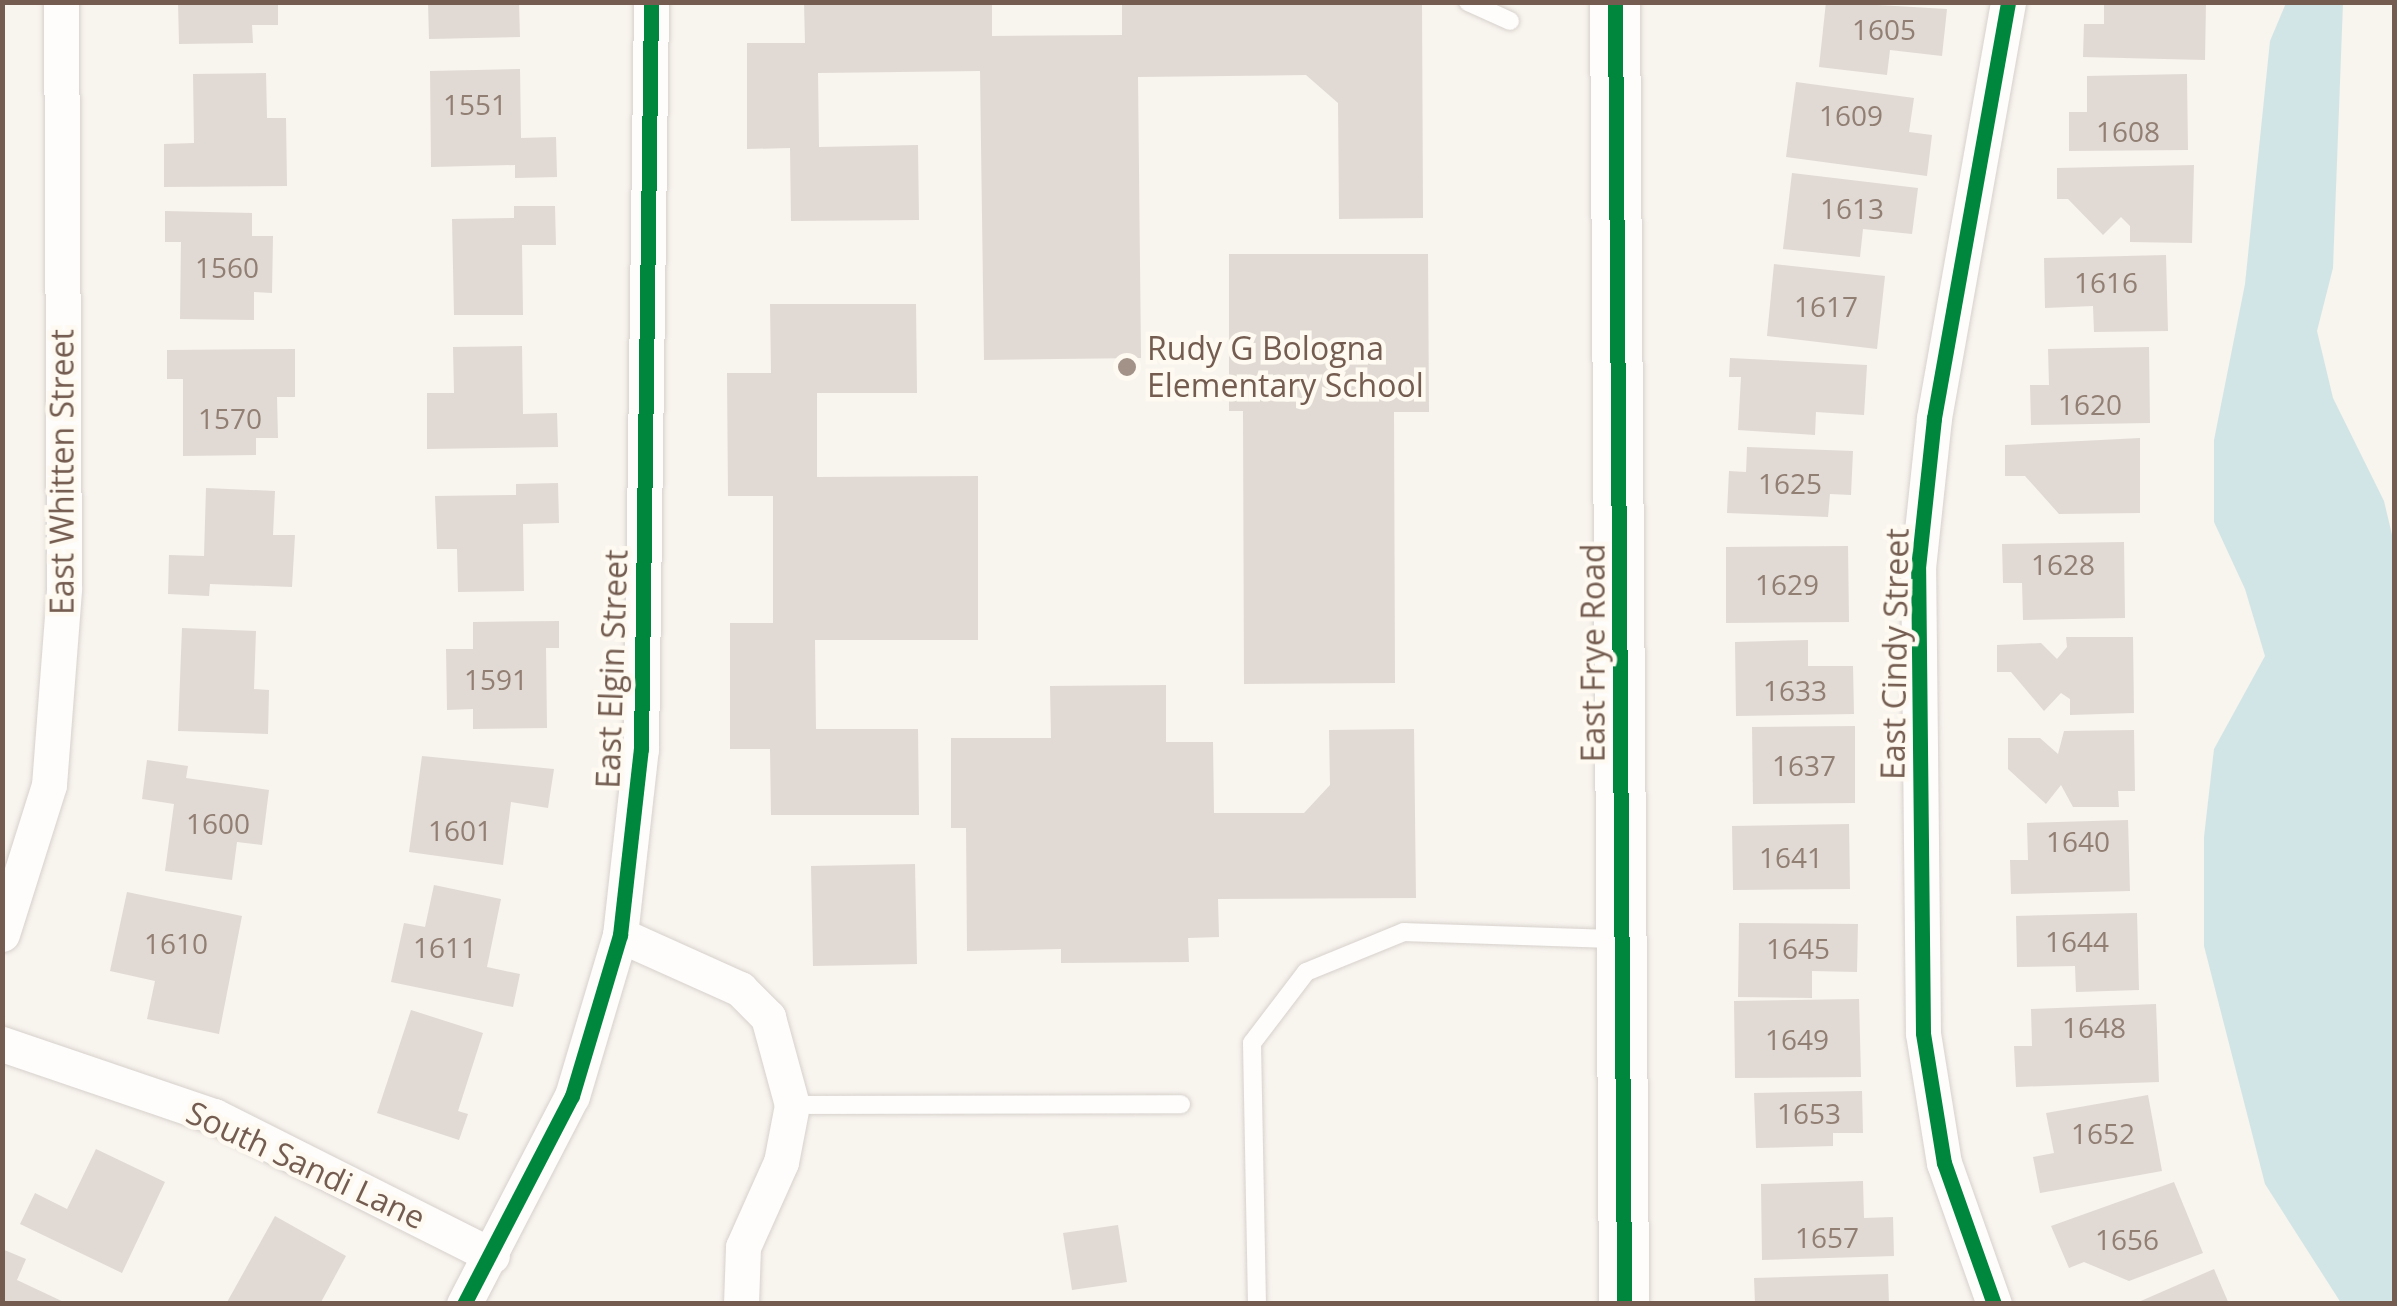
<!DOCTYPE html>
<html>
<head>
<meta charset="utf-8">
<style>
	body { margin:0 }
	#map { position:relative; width:2397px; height:1306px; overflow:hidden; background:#f8f4ee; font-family:"Open Sans",sans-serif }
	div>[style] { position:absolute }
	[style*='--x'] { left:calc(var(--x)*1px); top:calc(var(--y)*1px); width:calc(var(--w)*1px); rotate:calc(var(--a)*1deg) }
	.water>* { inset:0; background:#d2e5e6 }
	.building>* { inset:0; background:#e1dad4 }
	.roads { filter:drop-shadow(0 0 2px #d7d1cc) drop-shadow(0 0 2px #d7d1cc) }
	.lane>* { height:18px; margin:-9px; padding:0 9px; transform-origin:9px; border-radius:9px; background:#fefdfc }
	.street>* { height:35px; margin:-17.5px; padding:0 17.5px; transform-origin:17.5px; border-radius:17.5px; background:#fefdfc }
	.secondary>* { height:50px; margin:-25px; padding:0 25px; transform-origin:25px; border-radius:25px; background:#fefdfc }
	.cycleway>* { height:15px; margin:-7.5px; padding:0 7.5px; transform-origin:7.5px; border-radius:7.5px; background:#00873e }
	.dots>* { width:28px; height:28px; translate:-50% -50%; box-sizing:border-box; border:5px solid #fef9f1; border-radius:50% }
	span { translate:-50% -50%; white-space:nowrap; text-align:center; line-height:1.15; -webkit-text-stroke:9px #fef9f1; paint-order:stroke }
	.number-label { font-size:28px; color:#927f74 }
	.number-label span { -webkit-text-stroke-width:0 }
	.poi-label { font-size:32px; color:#745d50 }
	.left { translate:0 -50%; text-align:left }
	.street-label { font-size:32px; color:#745d50 }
	.frame { position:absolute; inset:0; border:5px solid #745d50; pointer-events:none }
</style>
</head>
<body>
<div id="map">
	<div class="water">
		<div style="clip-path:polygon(2286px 3px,2343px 3px,2333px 268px,2317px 331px,2333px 398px,2384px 501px,2394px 543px,2394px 1303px,2341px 1303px,2265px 1184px,2204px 946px,2204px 837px,2214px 749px,2265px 656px,2245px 589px,2214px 522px,2214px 440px,2245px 284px,2270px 41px)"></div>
	</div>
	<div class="building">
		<div style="clip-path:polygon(178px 2px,278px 2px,278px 25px,252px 25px,253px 43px,179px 44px)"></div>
		<div style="clip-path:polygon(428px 2px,519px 2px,520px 37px,429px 39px)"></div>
		<div style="clip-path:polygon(804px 2px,992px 2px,992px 36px,1122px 35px,1122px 2px,1422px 2px,1423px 218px,1339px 219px,1338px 103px,1306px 75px,1138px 77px,1141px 358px,984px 360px,980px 71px,818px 73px,819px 147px,918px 145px,919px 220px,791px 221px,790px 148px,747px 149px,747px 43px,805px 43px)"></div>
		<div style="clip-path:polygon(1826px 2px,1947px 9px,1942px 56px,1890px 50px,1887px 75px,1819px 67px)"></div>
		<div style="clip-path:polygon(2104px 2px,2206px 2px,2205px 60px,2083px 57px,2084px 24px,2104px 24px)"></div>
		<div style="clip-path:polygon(520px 69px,521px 138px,556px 137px,557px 177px,515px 178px,515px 165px,431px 167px,430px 71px)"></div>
		<div style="clip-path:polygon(266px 73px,267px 118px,286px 118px,287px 186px,164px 187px,164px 144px,194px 143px,193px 74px)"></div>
		<div style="clip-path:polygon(2187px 74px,2188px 150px,2069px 151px,2069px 112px,2087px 112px,2087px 76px)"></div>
		<div style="clip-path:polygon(1796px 82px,1914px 98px,1909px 132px,1932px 135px,1927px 176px,1786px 157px)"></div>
		<div style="clip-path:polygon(2194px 165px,2192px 243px,2130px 242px,2130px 226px,2121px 217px,2103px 235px,2068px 199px,2057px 199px,2057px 168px)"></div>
		<div style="clip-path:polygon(1792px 173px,1918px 188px,1912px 234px,1863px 229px,1860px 257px,1783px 249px)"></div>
		<div style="clip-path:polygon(514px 206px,555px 206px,556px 245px,522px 245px,523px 315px,454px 315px,452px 219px,514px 218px)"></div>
		<div style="clip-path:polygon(165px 211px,252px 213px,252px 236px,273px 236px,272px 293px,254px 292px,254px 320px,180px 319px,181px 242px,165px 242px)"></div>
		<div style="clip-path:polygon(1229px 254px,1428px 254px,1429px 412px,1394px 412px,1395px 683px,1244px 684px,1243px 411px,1229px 411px)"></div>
		<div style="clip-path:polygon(2166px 255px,2168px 331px,2094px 332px,2093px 306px,2045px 308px,2044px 258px)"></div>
		<div style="clip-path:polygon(1774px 264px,1885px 276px,1877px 349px,1767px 336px)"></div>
		<div style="clip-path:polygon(770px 304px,916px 304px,917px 393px,817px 393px,817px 477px,978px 476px,978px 640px,815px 640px,816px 729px,918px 729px,919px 815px,771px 815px,770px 749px,730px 749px,730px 623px,773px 623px,773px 496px,728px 496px,727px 373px,771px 373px)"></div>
		<div style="clip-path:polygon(522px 346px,523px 414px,557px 413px,558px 447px,427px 449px,427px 393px,454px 393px,453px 347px)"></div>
		<div style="clip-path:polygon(2149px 347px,2150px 423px,2031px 425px,2030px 385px,2049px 385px,2048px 349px)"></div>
		<div style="clip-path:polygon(295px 349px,295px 397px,277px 397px,278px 438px,256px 438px,256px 455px,183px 456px,183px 379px,167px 379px,167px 350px)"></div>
		<div style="clip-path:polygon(1730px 358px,1867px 365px,1864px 415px,1816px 412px,1815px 435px,1738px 430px,1741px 377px,1729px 377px)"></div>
		<div style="clip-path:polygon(2140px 438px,2140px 513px,2059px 514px,2025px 476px,2005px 476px,2005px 445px)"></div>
		<div style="clip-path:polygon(1747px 447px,1853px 451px,1851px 495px,1830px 494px,1828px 517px,1727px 513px,1729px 471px,1746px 472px)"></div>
		<div style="clip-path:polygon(558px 483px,559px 523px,523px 524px,524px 591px,458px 592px,457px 549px,437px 549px,435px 496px,516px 495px,516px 484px)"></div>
		<div style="clip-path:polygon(206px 488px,275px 491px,273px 535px,295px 535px,292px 587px,210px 584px,209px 596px,168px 594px,169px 555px,204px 556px)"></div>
		<div style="clip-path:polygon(2124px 542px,2125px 618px,2023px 620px,2022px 583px,2003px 583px,2002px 544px)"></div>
		<div style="clip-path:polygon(1848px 546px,1849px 622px,1726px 623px,1726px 547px)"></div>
		<div style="clip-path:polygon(559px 621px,559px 648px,546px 648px,547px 728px,473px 729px,473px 709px,447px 710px,446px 649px,473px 649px,473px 622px)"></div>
		<div style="clip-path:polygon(182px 628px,256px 631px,254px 689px,269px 690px,268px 734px,178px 731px)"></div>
		<div style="clip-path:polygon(2066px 637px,2133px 637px,2134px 713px,2070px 715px,2070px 699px,2061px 693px,2044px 711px,2011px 672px,1997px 672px,1997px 645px,2041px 643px,2057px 659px,2067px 647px)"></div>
		<div style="clip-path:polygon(1808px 640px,1808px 666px,1853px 666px,1854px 714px,1736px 716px,1735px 642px)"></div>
		<div style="clip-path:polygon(1166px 685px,1166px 742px,1213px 742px,1214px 813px,1304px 813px,1330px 785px,1329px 730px,1414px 729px,1416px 898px,1218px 899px,1219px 937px,1188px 938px,1189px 962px,1061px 963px,1061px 949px,967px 951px,966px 828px,951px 828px,951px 738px,1051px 738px,1050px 686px)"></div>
		<div style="clip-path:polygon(1855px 726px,1855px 803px,1753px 804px,1752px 727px)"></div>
		<div style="clip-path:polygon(2134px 730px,2135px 791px,2118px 791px,2119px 807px,2073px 807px,2061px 785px,2046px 804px,2008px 769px,2008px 738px,2040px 738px,2058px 754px,2064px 731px)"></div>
		<div style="clip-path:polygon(422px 756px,554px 769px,548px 808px,511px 802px,503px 865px,409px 852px)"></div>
		<div style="clip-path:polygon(147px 760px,188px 766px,186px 778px,269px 790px,262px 845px,237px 842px,232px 880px,165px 871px,174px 804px,142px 799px)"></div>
		<div style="clip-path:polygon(2128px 820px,2130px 891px,2011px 894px,2010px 860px,2028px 860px,2027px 823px)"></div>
		<div style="clip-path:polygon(1849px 824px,1850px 889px,1733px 890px,1732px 826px)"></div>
		<div style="clip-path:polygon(915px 864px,917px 964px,813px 966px,811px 866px)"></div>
		<div style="clip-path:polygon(434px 885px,501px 899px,487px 967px,520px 974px,513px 1007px,391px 982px,404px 923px,425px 927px)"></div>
		<div style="clip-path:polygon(127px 892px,242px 916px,219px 1034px,147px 1019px,155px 981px,110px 971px)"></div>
		<div style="clip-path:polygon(2137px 913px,2139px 990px,2076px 992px,2075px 966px,2017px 967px,2016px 916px)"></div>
		<div style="clip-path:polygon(1739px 923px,1858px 924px,1857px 972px,1812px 971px,1812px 998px,1738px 997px)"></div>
		<div style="clip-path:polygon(1859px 999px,1861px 1077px,1735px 1078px,1734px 1001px)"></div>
		<div style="clip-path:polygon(2156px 1004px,2159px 1082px,2016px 1087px,2014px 1046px,2032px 1046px,2031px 1009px)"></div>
		<div style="clip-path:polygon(411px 1010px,483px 1033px,458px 1111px,468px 1114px,459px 1140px,377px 1113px)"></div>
		<div style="clip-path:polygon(1862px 1091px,1863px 1133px,1833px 1133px,1833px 1146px,1756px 1148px,1754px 1093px)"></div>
		<div style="clip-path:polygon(2148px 1095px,2162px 1171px,2040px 1193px,2033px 1157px,2054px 1153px,2046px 1113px)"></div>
		<div style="clip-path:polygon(96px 1149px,165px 1182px,122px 1273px,20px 1224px,35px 1193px,67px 1209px)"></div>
		<div style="clip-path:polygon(1863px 1181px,1864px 1218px,1893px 1217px,1894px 1256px,1762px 1260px,1761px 1184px)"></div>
		<div style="clip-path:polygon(2174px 1182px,2203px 1253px,2129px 1281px,2084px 1262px,2069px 1268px,2051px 1226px)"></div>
		<div style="clip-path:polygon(275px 1216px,346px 1256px,320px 1304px,226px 1304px)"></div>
		<div style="clip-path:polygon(1118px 1225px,1127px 1282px,1072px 1290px,1063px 1233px)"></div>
		<div style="clip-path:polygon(2px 1249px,26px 1259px,17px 1280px,68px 1304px,2px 1304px)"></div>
		<div style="clip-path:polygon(2214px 1269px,2229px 1304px,2134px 1304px)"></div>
		<div style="clip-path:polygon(1888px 1274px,1889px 1304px,1755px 1304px,1754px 1278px)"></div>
	</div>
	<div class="roads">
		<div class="lane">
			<div style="--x:1468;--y:2;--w:46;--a:24.3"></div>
			<div style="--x:792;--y:1105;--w:389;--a:-0.1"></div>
			<div style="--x:1257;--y:1304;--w:261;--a:-91.1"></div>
			<div style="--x:1252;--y:1043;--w:89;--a:-52.7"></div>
			<div style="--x:1306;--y:972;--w:106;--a:-22.2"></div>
			<div style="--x:1404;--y:932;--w:214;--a:1.9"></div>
		</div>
		<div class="street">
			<div style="--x:2;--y:934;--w:156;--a:-72.5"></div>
			<div style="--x:49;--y:785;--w:198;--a:-85.6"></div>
			<div style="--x:64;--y:588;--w:586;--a:-90.29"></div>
			<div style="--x:620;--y:935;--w:132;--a:24.2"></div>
			<div style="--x:740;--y:989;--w:40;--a:45"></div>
			<div style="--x:768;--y:1017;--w:91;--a:74.7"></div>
			<div style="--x:792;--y:1105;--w:58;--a:100.9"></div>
			<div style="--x:781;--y:1162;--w:93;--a:114.1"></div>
			<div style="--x:743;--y:1247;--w:57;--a:92"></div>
			<div style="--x:2;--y:1044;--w:224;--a:18.8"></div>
			<div style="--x:214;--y:1116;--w:311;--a:26.7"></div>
			<div style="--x:464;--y:1304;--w:234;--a:-62.6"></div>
			<div style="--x:572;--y:1096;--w:168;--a:-73.4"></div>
			<div style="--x:620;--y:935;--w:187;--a:-83.6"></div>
			<div style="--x:641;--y:749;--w:747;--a:-89.23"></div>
			<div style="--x:1994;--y:1304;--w:150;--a:-109.5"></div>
			<div style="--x:1944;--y:1163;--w:132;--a:-99.2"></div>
			<div style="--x:1923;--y:1033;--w:465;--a:-90.6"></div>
			<div style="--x:1918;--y:568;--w:151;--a:-83.9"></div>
			<div style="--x:1934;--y:418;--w:423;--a:-79.9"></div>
		</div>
		<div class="secondary">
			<div style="--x:1615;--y:2;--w:1302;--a:89.6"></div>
		</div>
	</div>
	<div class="cycleway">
		<div style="--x:1615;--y:2;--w:1302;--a:89.6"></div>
		<div style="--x:464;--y:1304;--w:234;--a:-62.6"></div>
		<div style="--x:572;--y:1096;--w:168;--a:-73.4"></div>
		<div style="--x:620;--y:935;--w:187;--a:-83.6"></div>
		<div style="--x:641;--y:749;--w:747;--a:-89.23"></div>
		<div style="--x:1994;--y:1304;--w:150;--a:-109.5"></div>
		<div style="--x:1944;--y:1163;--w:132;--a:-99.2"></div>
		<div style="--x:1923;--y:1033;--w:465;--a:-90.6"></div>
		<div style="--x:1918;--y:568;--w:151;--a:-83.9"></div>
		<div style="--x:1934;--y:418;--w:423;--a:-79.9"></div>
	</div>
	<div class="dots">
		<div style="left:1127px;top:367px;background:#a29287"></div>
	</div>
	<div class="number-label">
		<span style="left:1884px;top:29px">1605</span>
		<span style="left:475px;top:104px">1551</span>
		<span style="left:1851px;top:115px">1609</span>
		<span style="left:2128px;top:131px">1608</span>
		<span style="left:1852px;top:208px">1613</span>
		<span style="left:227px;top:267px">1560</span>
		<span style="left:2106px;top:282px">1616</span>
		<span style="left:1826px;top:306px">1617</span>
		<span style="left:2090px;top:404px">1620</span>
		<span style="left:230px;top:418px">1570</span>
		<span style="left:1790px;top:483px">1625</span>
		<span style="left:2063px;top:564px">1628</span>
		<span style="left:1787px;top:584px">1629</span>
		<span style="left:496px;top:679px">1591</span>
		<span style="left:1795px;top:690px">1633</span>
		<span style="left:1804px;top:765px">1637</span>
		<span style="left:218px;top:823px">1600</span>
		<span style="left:460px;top:830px">1601</span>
		<span style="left:2078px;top:841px">1640</span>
		<span style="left:1791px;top:857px">1641</span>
		<span style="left:2077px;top:941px">1644</span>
		<span style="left:176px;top:943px">1610</span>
		<span style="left:445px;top:947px">1611</span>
		<span style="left:1798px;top:948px">1645</span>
		<span style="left:2094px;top:1027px">1648</span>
		<span style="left:1797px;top:1039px">1649</span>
		<span style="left:1809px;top:1113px">1653</span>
		<span style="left:2103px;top:1133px">1652</span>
		<span style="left:1827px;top:1237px">1657</span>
		<span style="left:2127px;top:1239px">1656</span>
	</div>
	<div class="poi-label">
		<span class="left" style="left:1147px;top:367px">Rudy G Bologna<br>Elementary School</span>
	</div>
	<div class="street-label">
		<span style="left:62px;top:472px;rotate:-90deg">East Whitten Street</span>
		<span style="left:1593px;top:653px;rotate:-90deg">East Frye Road</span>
		<span style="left:1895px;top:654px;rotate:-89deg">East Cindy Street</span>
		<span style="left:612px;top:669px;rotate:-88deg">East Elgin Street</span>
		<span style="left:306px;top:1165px;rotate:25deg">South Sandi Lane</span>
	</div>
	<div class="frame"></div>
</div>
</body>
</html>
